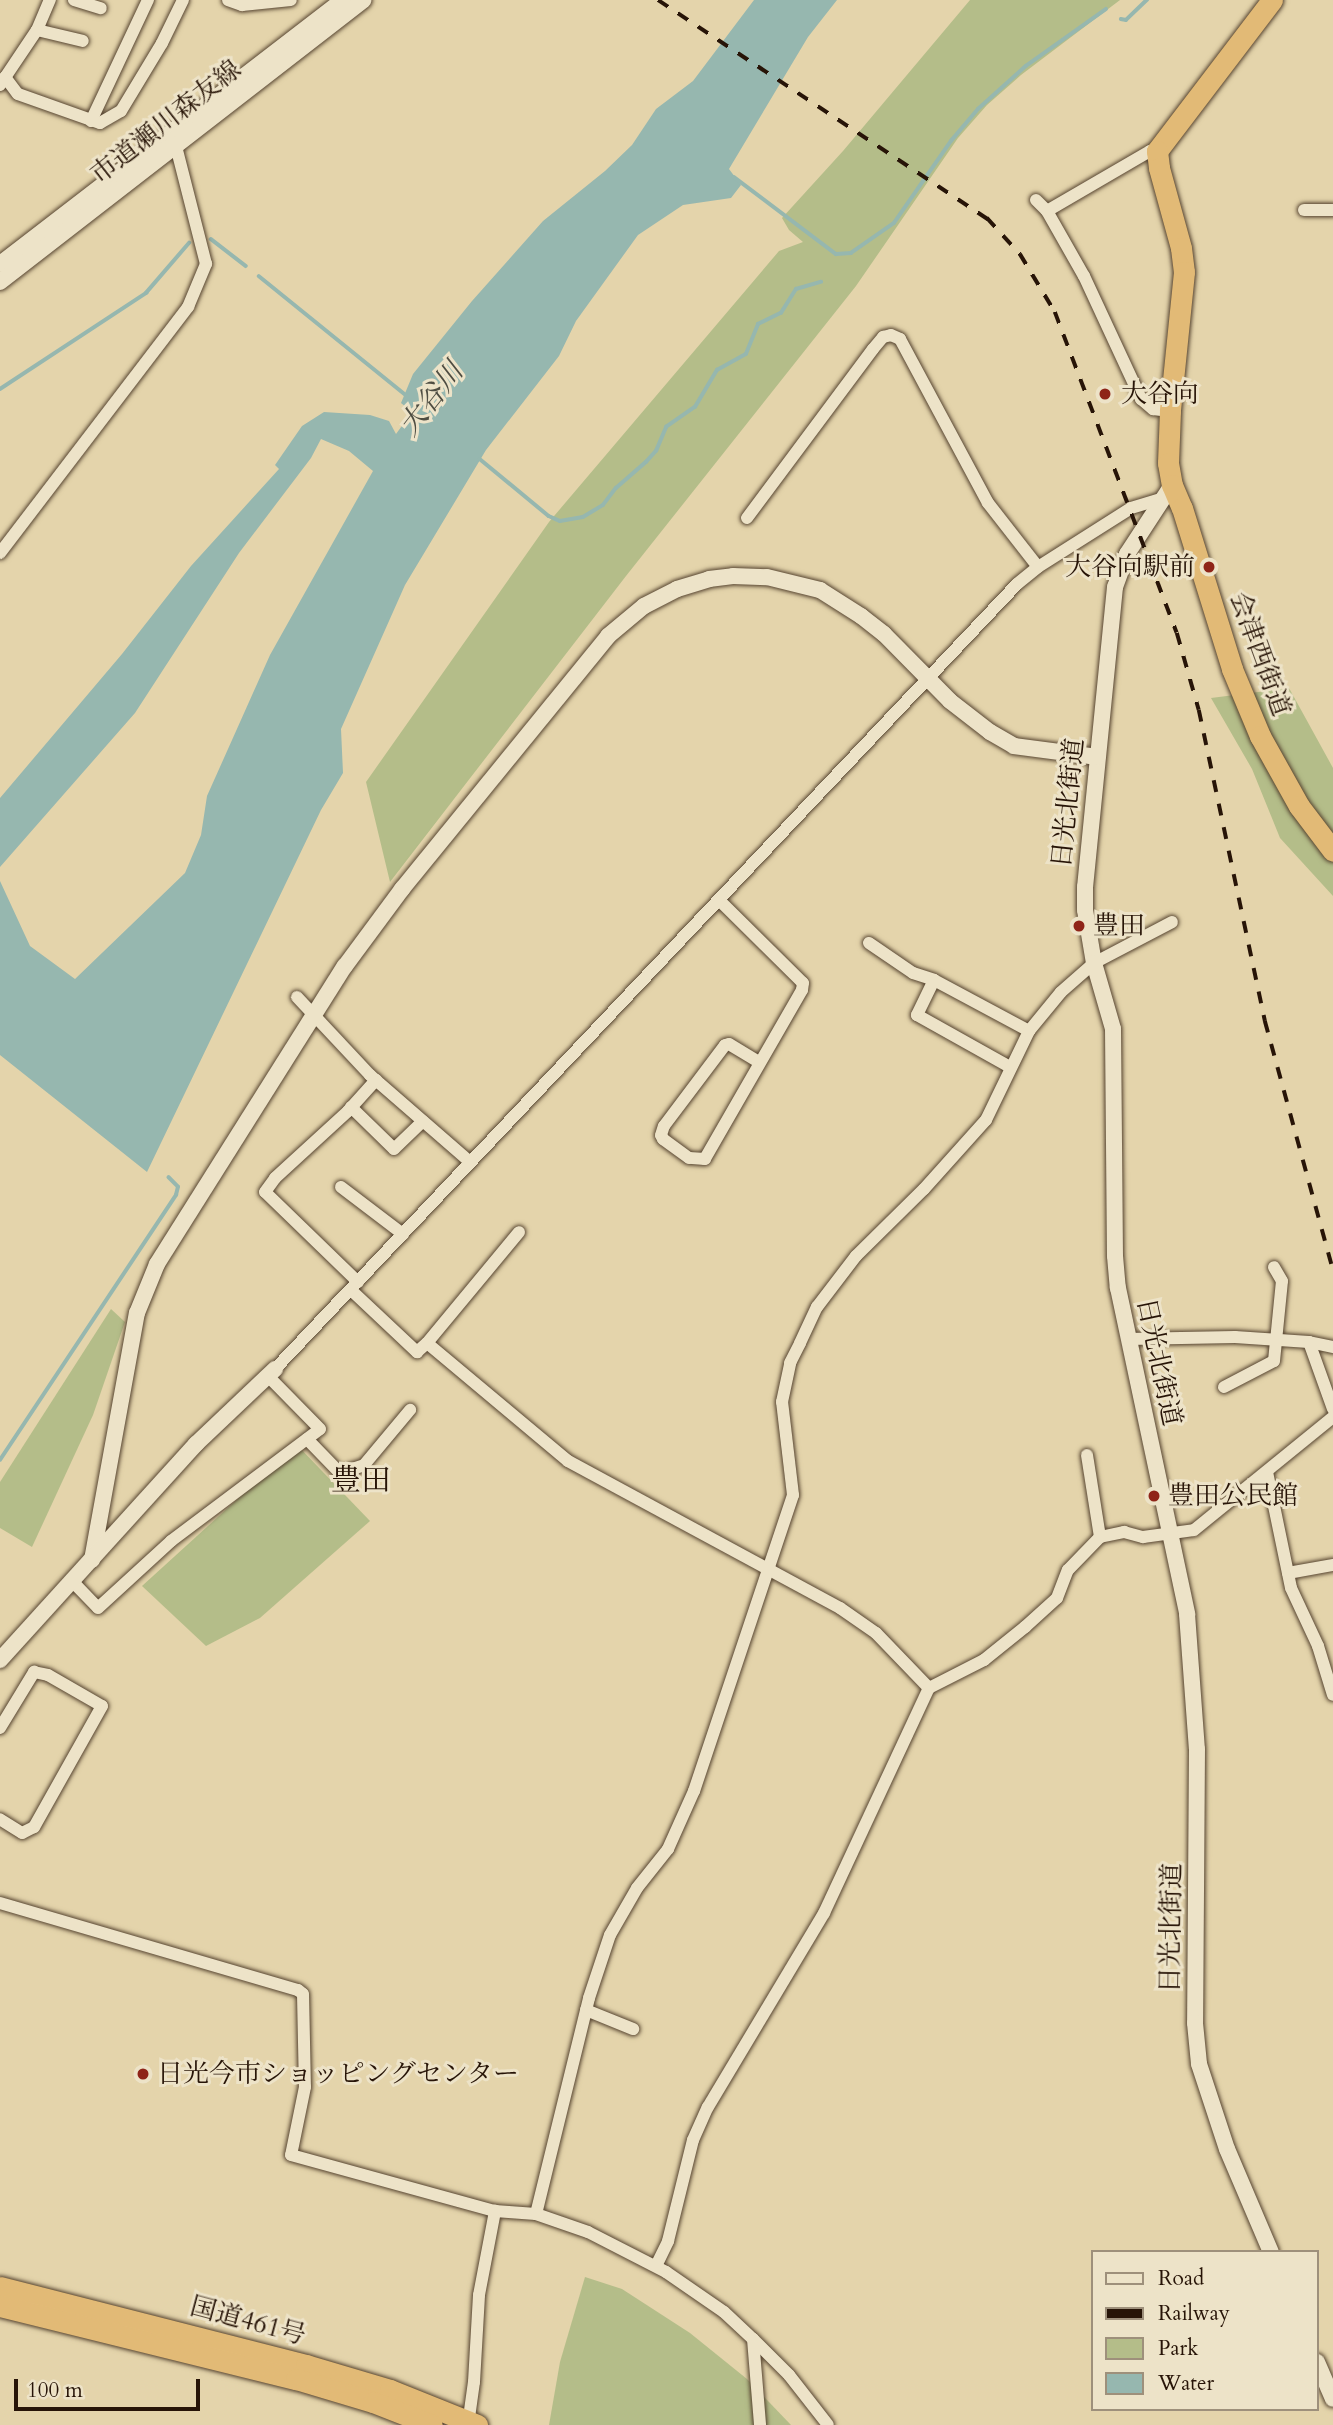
<!DOCTYPE html>
<html>
<head>
<meta charset="utf-8">
<style>
	body { margin:0 }
	#map { position:relative; width:1333px; height:2425px; overflow:hidden; background:#e4d4ab; font-family:Cardo,"Noto Serif JP",serif }
	div>[style] { position:absolute }
	[style*='--x'] { left:calc(var(--x)*1px); top:calc(var(--y)*1px); width:calc(var(--w)*1px); rotate:calc(var(--a)*1deg) }
	.green>* { inset:0; background:#b4bd89 }
	.water>* { inset:0; background:#96b7af }
	.stream>* { height:3.5px; margin:-1.75px; padding:0 1.75px; transform-origin:1.75px; border-radius:1.75px; background:#96b7af }
	.roads { filter:drop-shadow(0 0 2px #564430) drop-shadow(0 0 2px #564430) }
	.minor>* { height:12px; margin:-6px; padding:0 6px; transform-origin:6px; border-radius:6px; background:#ede3c8 }
	.tertiary>* { height:16px; margin:-8px; padding:0 8px; transform-origin:8px; border-radius:8px; background:#ede3c8 }
	.trunk>* { height:21px; margin:-10.5px; padding:0 10.5px; transform-origin:10.5px; border-radius:10.5px; background:#e2ba76 }
	.rail>* { height:3.5px; margin-top:-1.75px; transform-origin:0; background:repeating-linear-gradient(90deg,#271407 0 12px,transparent 0 24px) }
	.dots>* { width:19px; height:19px; translate:-50% -50%; box-sizing:border-box; border:4px solid #ede3c8; border-radius:50% }
	span { translate:-50% -50%; white-space:nowrap; text-align:center; line-height:1.15; -webkit-text-stroke:6px #ede3c8; paint-order:stroke }
	.street-label { font-size:26px; color:#271407 }
	.poi-label { font-size:26px; color:#271407 }
	.left { translate:0 -50%; text-align:left }
	.right { translate:-100% -50%; text-align:right }
	.water-label { font-size:28px; color:#4e4d42; font-style:italic }
	.quarter-label { font-size:30px; color:#271407 }
	.legend { position:absolute; left:1091px; top:2250px; width:228px; height:161px; box-sizing:border-box; background:#ede3c8; border:2px solid #9e907b; margin:0; padding:9px 12px; list-style:none; font-size:21px; color:#271407 }
	.legend li { display:flex; align-items:center; gap:14px; height:35px }
	.legend b { width:35px; border:2px solid #9e907b }
	.scale { position:absolute; left:14px; top:2379px; width:186px; height:32px; box-sizing:border-box; border:4px solid #271407; border-top:0; padding-left:9px; font-size:21px; line-height:24px; white-space:nowrap; color:#271407; -webkit-text-stroke:5px #ede3c8; paint-order:stroke }
</style>
</head>
<body>
<div id="map">
	<div class="green">
		<div style="clip-path:polygon(970px 0,1120px 0,1021px 75px,987px 105px,958px 138px,856px 286px,626px 576px,390px 882px,366px 782px,549px 522px,779px 251px,803px 242px,789px 230px,782px 218px,843px 151px)"></div>
		<div style="clip-path:polygon(1289px 688px,1333px 768px,1333px 896px,1280px 838px,1252px 769px,1211px 698px)"></div>
		<div style="clip-path:polygon(111px 1309px,125px 1322px,93px 1415px,32px 1547px,0 1528px,0 1482px)"></div>
		<div style="clip-path:polygon(297px 1445px,370px 1521px,260px 1618px,206px 1646px,142px 1586px)"></div>
		<div style="clip-path:polygon(585px 2277px,622px 2289px,690px 2333px,747px 2379px,791px 2425px,549px 2425px,560px 2362px)"></div>
	</div>
	<div class="water">
		<div style="clip-path:polygon(754px 0,837px 0,808px 37px,729px 169px,741px 185px,731px 198px,683px 205px,638px 235px,576px 321px,559px 356px,486px 450px,405px 585px,341px 729px,343px 773px,321px 810px,147px 1172px,0 1055px,0 881px,30px 946px,75px 979px,185px 873px,201px 835px,207px 796px,270px 655px,373px 471px,349px 451px,321px 439px,311px 458px,239px 553px,135px 713px,0 867px,0 798px,122px 654px,191px 566px,279px 469px,275px 465px,302px 426px,324px 412px,370px 415px,389px 421px,396px 434px,412px 412px,401px 403px,413px 374px,472px 301px,543px 221px,605px 171px,632px 145px,656px 109px,693px 81px)"></div>
	</div>
	<div class="stream">
		<div style="--x:1121;--y:19;--w:5;--a:11"></div>
		<div style="--x:1126;--y:20;--w:29;--a:-44"></div>
		<div style="--x:734;--y:177;--w:128;--a:37"></div>
		<div style="--x:836;--y:254;--w:15;--a:-4"></div>
		<div style="--x:851;--y:253;--w:52;--a:-34.9"></div>
		<div style="--x:894;--y:223;--w:100;--a:-55.2"></div>
		<div style="--x:951;--y:141;--w:42;--a:-49.8"></div>
		<div style="--x:978;--y:109;--w:64;--a:-41.9"></div>
		<div style="--x:1026;--y:66;--w:98;--a:-35.5"></div>
		<div style="--x:211;--y:239;--w:44;--a:37.6"></div>
		<div style="--x:259;--y:276;--w:189;--a:39"></div>
		<div style="--x:0;--y:389;--w:175;--a:-33.3"></div>
		<div style="--x:146;--y:293;--w:66;--a:-49.3"></div>
		<div style="--x:480;--y:459;--w:89;--a:39.6"></div>
		<div style="--x:549;--y:516;--w:12;--a:24"></div>
		<div style="--x:560;--y:521;--w:23;--a:-10"></div>
		<div style="--x:583;--y:517;--w:23;--a:-31"></div>
		<div style="--x:603;--y:505;--w:21;--a:-53"></div>
		<div style="--x:616;--y:488;--w:40;--a:-41"></div>
		<div style="--x:646;--y:462;--w:15;--a:-48"></div>
		<div style="--x:656;--y:451;--w:26;--a:-67"></div>
		<div style="--x:666;--y:427;--w:35;--a:-35"></div>
		<div style="--x:695;--y:407;--w:43;--a:-59.3"></div>
		<div style="--x:717;--y:370;--w:33;--a:-29"></div>
		<div style="--x:746;--y:354;--w:32;--a:-68"></div>
		<div style="--x:758;--y:324;--w:25;--a:-26"></div>
		<div style="--x:781;--y:313;--w:28;--a:-58"></div>
		<div style="--x:796;--y:289;--w:26;--a:-16"></div>
		<div style="--x:0;--y:1460;--w:318;--a:-56.4"></div>
		<div style="--x:176;--y:1195;--w:8;--a:-76"></div>
		<div style="--x:178;--y:1187;--w:13;--a:-135"></div>
	</div>
	<div class="roads">
		<div class="minor">
			<div style="--x:74;--y:0;--w:28;--a:17"></div>
			<div style="--x:228;--y:0;--w:15;--a:20"></div>
			<div style="--x:242;--y:5;--w:49;--a:-5.8"></div>
			<div style="--x:37;--y:30;--w:47;--a:13.4"></div>
			<div style="--x:5;--y:77;--w:21;--a:53"></div>
			<div style="--x:18;--y:94;--w:87;--a:19.5"></div>
			<div style="--x:100;--y:123;--w:24;--a:-30"></div>
			<div style="--x:121;--y:111;--w:79;--a:-58.9"></div>
			<div style="--x:162;--y:43;--w:48;--a:-64"></div>
			<div style="--x:0;--y:85;--w:66;--a:-56.1"></div>
			<div style="--x:37;--y:30;--w:33;--a:-67"></div>
			<div style="--x:91;--y:121;--w:134;--a:-64.8"></div>
			<div style="--x:1036;--y:200;--w:16;--a:45"></div>
			<div style="--x:1047;--y:211;--w:75;--a:60.4"></div>
			<div style="--x:1084;--y:276;--w:136;--a:65.1"></div>
			<div style="--x:1141;--y:399;--w:16;--a:40"></div>
			<div style="--x:1153;--y:409;--w:17;--a:7"></div>
			<div style="--x:1304;--y:210;--w:29;--a:0"></div>
			<div style="--x:1047;--y:211;--w:119;--a:-30.2"></div>
			<div style="--x:1150;--y:151;--w:7;--a:0"></div>
			<div style="--x:747;--y:518;--w:211;--a:-53.3"></div>
			<div style="--x:873;--y:349;--w:16;--a:-50"></div>
			<div style="--x:883;--y:337;--w:8;--a:-14"></div>
			<div style="--x:891;--y:335;--w:10;--a:24"></div>
			<div style="--x:900;--y:339;--w:186;--a:61.8"></div>
			<div style="--x:988;--y:503;--w:81;--a:52"></div>
			<div style="--x:0;--y:553;--w:310;--a:-52.6"></div>
			<div style="--x:188;--y:307;--w:47;--a:-67.3"></div>
			<div style="--x:206;--y:264;--w:130;--a:-104.3"></div>
			<div style="--x:719;--y:900;--w:118;--a:44.7"></div>
			<div style="--x:803;--y:983;--w:7;--a:98"></div>
			<div style="--x:802;--y:990;--w:195;--a:119.9"></div>
			<div style="--x:705;--y:1159;--w:16;--a:-176"></div>
			<div style="--x:689;--y:1158;--w:32;--a:-144"></div>
			<div style="--x:663;--y:1139;--w:4;--a:-117"></div>
			<div style="--x:661;--y:1135;--w:9;--a:-72"></div>
			<div style="--x:664;--y:1126;--w:101;--a:-53"></div>
			<div style="--x:725;--y:1045;--w:4;--a:-14"></div>
			<div style="--x:729;--y:1044;--w:35;--a:31"></div>
			<div style="--x:869;--y:943;--w:53;--a:34.3"></div>
			<div style="--x:913;--y:973;--w:22;--a:18"></div>
			<div style="--x:934;--y:980;--w:108;--a:28.2"></div>
			<div style="--x:934;--y:980;--w:39;--a:116"></div>
			<div style="--x:917;--y:1015;--w:107;--a:29.2"></div>
			<div style="--x:297;--y:997;--w:107;--a:46.9"></div>
			<div style="--x:370;--y:1075;--w:133;--a:41"></div>
			<div style="--x:351;--y:1107;--w:60;--a:44.3"></div>
			<div style="--x:394;--y:1149;--w:40;--a:-44"></div>
			<div style="--x:341;--y:1187;--w:78;--a:37.2"></div>
			<div style="--x:358;--y:1282;--w:129;--a:-135.9"></div>
			<div style="--x:265;--y:1192;--w:17;--a:-54"></div>
			<div style="--x:275;--y:1178;--w:99;--a:-42.5"></div>
			<div style="--x:348;--y:1111;--w:42;--a:-47.9"></div>
			<div style="--x:351;--y:1290;--w:91;--a:43.2"></div>
			<div style="--x:417;--y:1352;--w:13;--a:-42"></div>
			<div style="--x:427;--y:1343;--w:184;--a:39.9"></div>
			<div style="--x:568;--y:1461;--w:309;--a:28.4"></div>
			<div style="--x:840;--y:1608;--w:44;--a:34.8"></div>
			<div style="--x:876;--y:1633;--w:76;--a:46.1"></div>
			<div style="--x:1128;--y:1339;--w:107;--a:-1.1"></div>
			<div style="--x:1235;--y:1337;--w:74;--a:3.9"></div>
			<div style="--x:1309;--y:1342;--w:25;--a:12"></div>
			<div style="--x:1309;--y:1342;--w:71;--a:70.3"></div>
			<div style="--x:427;--y:1343;--w:144;--a:-50.3"></div>
			<div style="--x:275;--y:1369;--w:1080;--a:-46.61"></div>
			<div style="--x:1017;--y:584;--w:27;--a:-39"></div>
			<div style="--x:1038;--y:567;--w:110;--a:-32.4"></div>
			<div style="--x:1131;--y:508;--w:31;--a:-17"></div>
			<div style="--x:1224;--y:1387;--w:56;--a:-27.5"></div>
			<div style="--x:1274;--y:1361;--w:80;--a:-84.3"></div>
			<div style="--x:1282;--y:1281;--w:16;--a:-120"></div>
			<div style="--x:307;--y:1439;--w:47;--a:45.9"></div>
			<div style="--x:340;--y:1473;--w:25;--a:-18"></div>
			<div style="--x:364;--y:1465;--w:72;--a:-50.1"></div>
			<div style="--x:1087;--y:1455;--w:83;--a:81"></div>
			<div style="--x:1267;--y:1472;--w:118;--a:78.3"></div>
			<div style="--x:1291;--y:1588;--w:64;--a:65"></div>
			<div style="--x:1318;--y:1646;--w:51;--a:73"></div>
			<div style="--x:1288;--y:1573;--w:46;--a:-10.1"></div>
			<div style="--x:72;--y:1581;--w:37;--a:46"></div>
			<div style="--x:98;--y:1608;--w:99;--a:-42.5"></div>
			<div style="--x:171;--y:1541;--w:186;--a:-36.9"></div>
			<div style="--x:320;--y:1429;--w:74;--a:-134.5"></div>
			<div style="--x:0;--y:1728;--w:66;--a:-58.7"></div>
			<div style="--x:34;--y:1672;--w:14;--a:12"></div>
			<div style="--x:48;--y:1675;--w:62;--a:29.9"></div>
			<div style="--x:102;--y:1706;--w:139;--a:119.3"></div>
			<div style="--x:34;--y:1827;--w:13;--a:153"></div>
			<div style="--x:22;--y:1833;--w:26;--a:-148"></div>
			<div style="--x:0;--y:1903;--w:310;--a:16.3"></div>
			<div style="--x:298;--y:1990;--w:6;--a:39"></div>
			<div style="--x:303;--y:1994;--w:93;--a:88.8"></div>
			<div style="--x:305;--y:2087;--w:69;--a:101.6"></div>
			<div style="--x:291;--y:2155;--w:212;--a:15.4"></div>
			<div style="--x:495;--y:2211;--w:41;--a:4.2"></div>
			<div style="--x:536;--y:2214;--w:55;--a:19.1"></div>
			<div style="--x:588;--y:2232;--w:88;--a:27.1"></div>
			<div style="--x:666;--y:2272;--w:70;--a:34.6"></div>
			<div style="--x:724;--y:2312;--w:40;--a:43"></div>
			<div style="--x:753;--y:2339;--w:86;--a:85.3"></div>
			<div style="--x:586;--y:2010;--w:51;--a:22"></div>
			<div style="--x:536;--y:2214;--w:222;--a:-76.2"></div>
			<div style="--x:589;--y:1998;--w:66;--a:-71.6"></div>
			<div style="--x:610;--y:1935;--w:54;--a:-60.1"></div>
			<div style="--x:637;--y:1888;--w:50;--a:-51.5"></div>
			<div style="--x:668;--y:1849;--w:64;--a:-65.9"></div>
			<div style="--x:694;--y:1791;--w:312;--a:-71.5"></div>
			<div style="--x:793;--y:1495;--w:94;--a:-96.7"></div>
			<div style="--x:782;--y:1402;--w:40;--a:-78"></div>
			<div style="--x:790;--y:1363;--w:22;--a:-63"></div>
			<div style="--x:800;--y:1343;--w:40;--a:-65"></div>
			<div style="--x:817;--y:1307;--w:64;--a:-52.6"></div>
			<div style="--x:856;--y:1256;--w:95;--a:-44.6"></div>
			<div style="--x:924;--y:1189;--w:93;--a:-48.1"></div>
			<div style="--x:986;--y:1120;--w:99;--a:-64.2"></div>
			<div style="--x:1029;--y:1031;--w:50;--a:-50.6"></div>
			<div style="--x:1061;--y:992;--w:44;--a:-41.3"></div>
			<div style="--x:1094;--y:963;--w:88;--a:-27.7"></div>
			<div style="--x:656;--y:2266;--w:28;--a:-64"></div>
			<div style="--x:668;--y:2241;--w:104;--a:-76.1"></div>
			<div style="--x:693;--y:2140;--w:36;--a:-66"></div>
			<div style="--x:708;--y:2107;--w:226;--a:-59.1"></div>
			<div style="--x:824;--y:1913;--w:248;--a:-65"></div>
			<div style="--x:929;--y:1688;--w:62;--a:-27"></div>
			<div style="--x:984;--y:1660;--w:53;--a:-38.8"></div>
			<div style="--x:1025;--y:1627;--w:43;--a:-42.2"></div>
			<div style="--x:1057;--y:1598;--w:30;--a:-69"></div>
			<div style="--x:1068;--y:1570;--w:46;--a:-45.9"></div>
			<div style="--x:1100;--y:1537;--w:25;--a:-12"></div>
			<div style="--x:1124;--y:1532;--w:20;--a:15"></div>
			<div style="--x:1143;--y:1537;--w:51;--a:-7.8"></div>
			<div style="--x:1194;--y:1530;--w:179;--a:-39.1"></div>
			<div style="--x:753;--y:2339;--w:51;--a:45"></div>
			<div style="--x:789;--y:2375;--w:63;--a:52"></div>
			<div style="--x:468;--y:2425;--w:43;--a:-82.1"></div>
			<div style="--x:474;--y:2382;--w:87;--a:-86.7"></div>
			<div style="--x:479;--y:2295;--w:86;--a:-79.2"></div>
		</div>
		<div class="tertiary">
			<div style="--x:0;--y:264;--w:433;--a:-37.6"></div>
			<div style="--x:0;--y:282;--w:460;--a:-37.8"></div>
			<div style="--x:1172;--y:485;--w:82;--a:123.1"></div>
			<div style="--x:1127;--y:554;--w:35;--a:110"></div>
			<div style="--x:1115;--y:587;--w:301;--a:95.7"></div>
			<div style="--x:1085;--y:887;--w:23;--a:90"></div>
			<div style="--x:1085;--y:910;--w:54;--a:80.4"></div>
			<div style="--x:1094;--y:963;--w:69;--a:73.9"></div>
			<div style="--x:1113;--y:1029;--w:227;--a:89.5"></div>
			<div style="--x:1115;--y:1256;--w:32;--a:85"></div>
			<div style="--x:1118;--y:1288;--w:333;--a:78"></div>
			<div style="--x:1187;--y:1614;--w:135;--a:85.8"></div>
			<div style="--x:1197;--y:1749;--w:274;--a:90.4"></div>
			<div style="--x:1195;--y:2023;--w:41;--a:84.4"></div>
			<div style="--x:1199;--y:2064;--w:89;--a:71.8"></div>
			<div style="--x:1227;--y:2149;--w:112;--a:66.9"></div>
			<div style="--x:92;--y:1560;--w:251;--a:-79.7"></div>
			<div style="--x:137;--y:1313;--w:53;--a:-67.8"></div>
			<div style="--x:157;--y:1264;--w:352;--a:-57.8"></div>
			<div style="--x:345;--y:966;--w:96;--a:-53.5"></div>
			<div style="--x:402;--y:889;--w:326;--a:-50.8"></div>
			<div style="--x:608;--y:636;--w:47;--a:-39.8"></div>
			<div style="--x:644;--y:606;--w:37;--a:-27"></div>
			<div style="--x:677;--y:589;--w:34;--a:-17"></div>
			<div style="--x:709;--y:579;--w:24;--a:-7"></div>
			<div style="--x:733;--y:576;--w:34;--a:2"></div>
			<div style="--x:767;--y:577;--w:55;--a:13.8"></div>
			<div style="--x:820;--y:590;--w:49;--a:32.4"></div>
			<div style="--x:861;--y:616;--w:29;--a:38"></div>
			<div style="--x:884;--y:634;--w:94;--a:45.4"></div>
			<div style="--x:950;--y:701;--w:51;--a:37.8"></div>
			<div style="--x:990;--y:732;--w:28;--a:30"></div>
			<div style="--x:1014;--y:746;--w:84;--a:7.5"></div>
			<div style="--x:0;--y:1660;--w:292;--a:-47.8"></div>
			<div style="--x:196;--y:1444;--w:109;--a:-43.5"></div>
			<div style="--x:1317;--y:2362;--w:40;--a:66.6"></div>
		</div>
		<div class="trunk">
			<div style="--x:1272;--y:0;--w:190;--a:127.3"></div>
			<div style="--x:1157;--y:151;--w:17;--a:83"></div>
			<div style="--x:1159;--y:168;--w:83;--a:74.6"></div>
			<div style="--x:1181;--y:248;--w:24;--a:83"></div>
			<div style="--x:1184;--y:272;--w:140;--a:95.8"></div>
			<div style="--x:1170;--y:411;--w:52;--a:92.2"></div>
			<div style="--x:1168;--y:463;--w:22;--a:80"></div>
			<div style="--x:1172;--y:485;--w:25;--a:67"></div>
			<div style="--x:1182;--y:508;--w:169;--a:72.7"></div>
			<div style="--x:1232;--y:669;--w:73;--a:67.3"></div>
			<div style="--x:1260;--y:736;--w:80;--a:60.9"></div>
			<div style="--x:1299;--y:806;--w:56;--a:52.9"></div>
			<div style="--x:0;--y:2287;--w:316;--a:14.3"></div>
			<div style="--x:306;--y:2365;--w:88;--a:16.6"></div>
			<div style="--x:390;--y:2390;--w:94;--a:21.9"></div>
			<div style="--x:0;--y:2306;--w:305;--a:13.9"></div>
			<div style="--x:296;--y:2379;--w:80;--a:16.6"></div>
			<div style="--x:373;--y:2402;--w:63;--a:21.3"></div>
		</div>
	</div>
	<div class="rail">
		<div style="--x:658;--y:0;--w:403;--a:33.6"></div>
		<div style="--x:987;--y:218;--w:49;--a:47.5"></div>
		<div style="--x:1020;--y:254;--w:68;--a:58.9"></div>
		<div style="--x:1055;--y:312;--w:343;--a:69.2"></div>
		<div style="--x:1177;--y:633;--w:80;--a:74.1"></div>
		<div style="--x:1199;--y:710;--w:318;--a:78"></div>
		<div style="--x:1265;--y:1021;--w:257;--a:74.7"></div>
	</div>
	<div class="dots">
		<div style="left:1105px;top:394px;background:#8f2418"></div>
		<div style="left:1209px;top:567px;background:#8f2418"></div>
		<div style="left:1079px;top:926px;background:#8f2418"></div>
		<div style="left:1154px;top:1496px;background:#8f2418"></div>
		<div style="left:143px;top:2074px;background:#8f2418"></div>
	</div>
	<div class="street-label">
		<span style="left:166px;top:122px;rotate:-38deg">市道瀬川森友線</span>
		<span style="left:1260px;top:654px;rotate:70deg">会津西街道</span>
		<span style="left:1068px;top:803px;rotate:-84deg">日光北街道</span>
		<span style="left:1159px;top:1362px;rotate:78deg">日光北街道</span>
		<span style="left:1171px;top:1928px;rotate:-89deg">日光北街道</span>
		<span style="left:248px;top:2321px;rotate:15deg">国道461号</span>
	</div>
	<div class="poi-label">
		<span class="left" style="left:1121px;top:394px">大谷向</span>
		<span class="right" style="left:1195px;top:567px">大谷向駅前</span>
		<span class="left" style="left:1093px;top:926px">豊田</span>
		<span class="left" style="left:1168px;top:1496px">豊田公民館</span>
		<span class="left" style="left:157px;top:2074px">日光今市ショッピングセンター</span>
	</div>
	<div class="water-label">
		<span style="left:431px;top:399px;rotate:-52deg">大谷川</span>
	</div>
	<div class="quarter-label">
		<span style="left:361px;top:1481px">豊田</span>
	</div>
	<ul class="legend">
	<li><b style="height:9px;background:#ede3c8"></b>Road</li>
	<li><b style="height:9px;background:#271407"></b>Railway</li>
	<li><b style="height:19px;background:#b4bd89"></b>Park</li>
	<li><b style="height:19px;background:#96b7af"></b>Water</li>
	</ul>
	<div class="scale">100 m</div>
</div>
</body>
</html>
